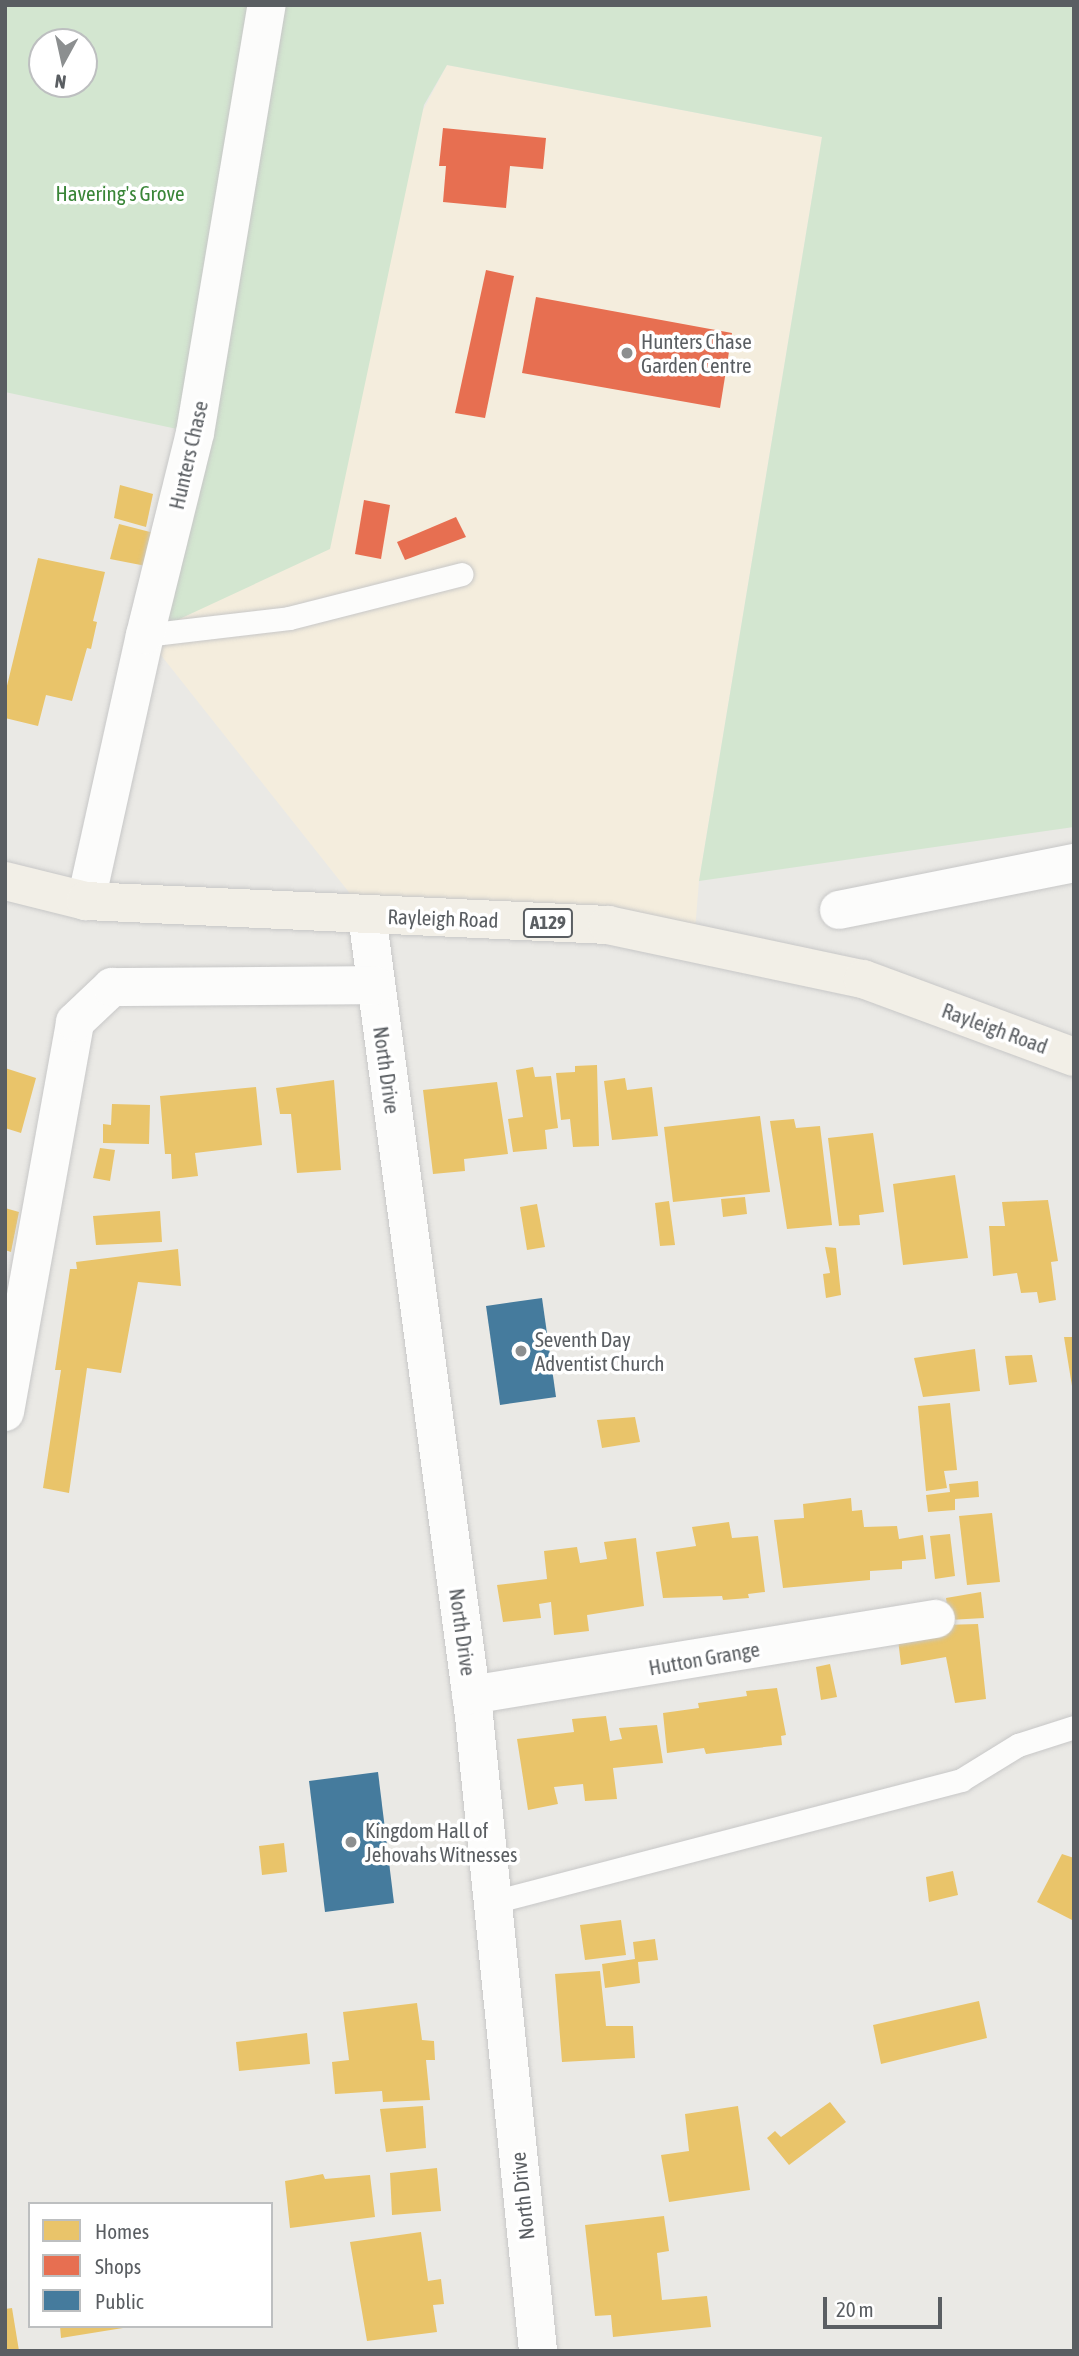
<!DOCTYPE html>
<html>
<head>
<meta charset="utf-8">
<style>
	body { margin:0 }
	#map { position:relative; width:1079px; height:2356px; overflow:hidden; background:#eae9e5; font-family:"Asap Condensed",sans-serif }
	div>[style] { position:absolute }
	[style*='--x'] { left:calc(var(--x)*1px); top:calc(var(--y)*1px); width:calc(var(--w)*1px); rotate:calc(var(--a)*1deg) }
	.commercial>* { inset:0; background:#f4eddd }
	.green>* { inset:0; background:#d3e6d0 }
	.homes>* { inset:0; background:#e9c46a }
	.shops>* { inset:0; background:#e76f51 }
	.public>* { inset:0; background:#457b9d }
	.roads { filter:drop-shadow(0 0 2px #c7c7c7) drop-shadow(0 0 2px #c7c7c7) }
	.lane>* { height:23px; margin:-11.5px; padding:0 11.5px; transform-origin:11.5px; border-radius:11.5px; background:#fcfcfb }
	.street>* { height:38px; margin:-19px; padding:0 19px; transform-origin:19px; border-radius:19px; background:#fcfcfb }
	.primary>* { height:38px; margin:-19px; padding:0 19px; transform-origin:19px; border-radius:19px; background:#f2efe7 }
	.dots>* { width:19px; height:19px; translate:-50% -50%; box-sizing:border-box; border:4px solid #fff; border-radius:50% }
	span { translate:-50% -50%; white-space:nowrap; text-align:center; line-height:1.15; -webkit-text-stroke:7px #fff; paint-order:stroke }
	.shield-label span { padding:2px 5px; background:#fff; border:2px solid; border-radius:5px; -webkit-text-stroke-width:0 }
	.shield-label { font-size:19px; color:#5a5e62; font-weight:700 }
	.park-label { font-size:21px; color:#398537 }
	.poi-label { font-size:21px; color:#5a5e62 }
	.left { translate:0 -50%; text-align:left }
	.street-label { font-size:21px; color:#5a5e62 }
	.frame { position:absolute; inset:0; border:7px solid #5a5e62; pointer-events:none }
	.legend { position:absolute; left:28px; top:2202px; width:245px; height:126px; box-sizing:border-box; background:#fff; border:2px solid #bdbfc0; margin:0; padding:9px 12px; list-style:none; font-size:21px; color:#5a5e62 }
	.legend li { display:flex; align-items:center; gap:14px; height:35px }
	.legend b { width:35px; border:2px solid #bdbfc0 }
	.north { position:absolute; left:28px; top:28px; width:70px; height:70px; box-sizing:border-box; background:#fff; border:2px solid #bdbfc0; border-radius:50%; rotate:188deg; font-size:19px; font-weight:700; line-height:28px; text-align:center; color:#5a5e62 }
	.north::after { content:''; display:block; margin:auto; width:24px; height:32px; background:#8c8f90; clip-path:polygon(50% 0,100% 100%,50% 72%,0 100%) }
	.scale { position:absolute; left:823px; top:2297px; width:119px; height:32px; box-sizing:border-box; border:4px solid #5a5e62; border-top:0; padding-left:9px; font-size:21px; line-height:24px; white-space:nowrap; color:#5a5e62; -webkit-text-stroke:5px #fff; paint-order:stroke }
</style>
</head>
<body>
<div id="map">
	<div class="commercial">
		<div style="clip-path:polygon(447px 65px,822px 137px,699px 881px,694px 943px,367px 915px,145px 635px)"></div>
	</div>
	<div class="green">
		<div style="clip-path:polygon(evenodd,5px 5px,1074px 5px,1074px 827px,699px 881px,822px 137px,447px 65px,424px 105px,330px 549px,145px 635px,191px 432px,5px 392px,5px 5px,42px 42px,84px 42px,84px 84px,42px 84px,42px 42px)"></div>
	</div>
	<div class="homes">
		<div style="clip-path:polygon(120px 485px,153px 494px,146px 527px,114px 518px)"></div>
		<div style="clip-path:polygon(119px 524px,154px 533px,146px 566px,110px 559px)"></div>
		<div style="clip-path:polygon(38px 558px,105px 572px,93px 621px,97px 622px,91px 649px,87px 648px,72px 701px,46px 695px,38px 726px,5px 718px,5px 694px)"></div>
		<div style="clip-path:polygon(597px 1065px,599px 1146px,573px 1147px,570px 1119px,561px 1120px,556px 1073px,575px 1072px,575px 1066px)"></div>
		<div style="clip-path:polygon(533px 1067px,535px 1077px,551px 1076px,558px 1128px,545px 1130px,547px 1149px,513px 1152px,508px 1119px,523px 1117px,516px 1070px)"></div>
		<div style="clip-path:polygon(5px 1068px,36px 1078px,21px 1133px,5px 1128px)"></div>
		<div style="clip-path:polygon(625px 1078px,627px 1090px,652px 1087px,658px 1136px,612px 1140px,604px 1081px)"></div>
		<div style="clip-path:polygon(334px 1080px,341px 1170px,297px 1173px,291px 1114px,280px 1114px,276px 1088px)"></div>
		<div style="clip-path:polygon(497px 1082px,508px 1154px,464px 1159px,465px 1171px,433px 1174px,423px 1090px)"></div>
		<div style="clip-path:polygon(256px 1087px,262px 1145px,195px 1153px,198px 1176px,172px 1179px,171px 1154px,165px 1154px,160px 1096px)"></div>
		<div style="clip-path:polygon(112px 1104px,150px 1105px,149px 1144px,103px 1143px,103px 1124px,111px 1125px)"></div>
		<div style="clip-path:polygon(760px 1116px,770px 1192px,673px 1202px,664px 1127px)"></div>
		<div style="clip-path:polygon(794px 1119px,796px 1128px,820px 1126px,832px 1225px,787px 1229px,770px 1121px)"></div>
		<div style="clip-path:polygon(873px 1133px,884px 1212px,859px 1215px,860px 1225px,839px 1226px,828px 1138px)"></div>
		<div style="clip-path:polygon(100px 1148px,115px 1150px,110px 1181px,93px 1178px)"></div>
		<div style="clip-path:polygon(955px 1175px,968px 1258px,903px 1265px,893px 1184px)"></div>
		<div style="clip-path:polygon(745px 1197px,747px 1214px,723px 1217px,721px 1199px)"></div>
		<div style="clip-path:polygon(1048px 1200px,1058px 1261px,1051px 1262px,1056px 1300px,1039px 1303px,1037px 1292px,1021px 1293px,1017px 1273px,993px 1276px,989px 1226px,1005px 1226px,1002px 1202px)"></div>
		<div style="clip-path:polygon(669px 1201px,675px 1245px,660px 1246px,655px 1203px)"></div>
		<div style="clip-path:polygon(537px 1204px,545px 1247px,527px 1250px,520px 1207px)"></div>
		<div style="clip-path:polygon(5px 1208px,19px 1212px,11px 1252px,5px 1250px)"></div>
		<div style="clip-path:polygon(160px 1211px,162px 1242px,96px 1245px,93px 1216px)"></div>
		<div style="clip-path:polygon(825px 1247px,836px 1248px,841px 1295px,826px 1298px,823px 1274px,830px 1273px)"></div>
		<div style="clip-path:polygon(178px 1249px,181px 1286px,138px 1282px,121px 1373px,87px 1368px,69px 1493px,43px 1488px,61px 1370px,55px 1370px,70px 1269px,77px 1269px,76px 1262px)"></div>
		<div style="clip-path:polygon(1064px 1337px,1074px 1337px,1074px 1385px,1072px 1386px)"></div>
		<div style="clip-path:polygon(975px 1349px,980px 1391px,923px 1397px,914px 1358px)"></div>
		<div style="clip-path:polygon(1032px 1355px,1037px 1382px,1009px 1385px,1005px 1356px)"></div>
		<div style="clip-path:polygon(950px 1403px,957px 1470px,944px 1471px,947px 1488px,926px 1491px,918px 1406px)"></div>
		<div style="clip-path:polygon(635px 1417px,640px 1442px,602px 1448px,597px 1420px)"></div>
		<div style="clip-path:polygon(978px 1481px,979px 1497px,955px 1499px,955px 1510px,928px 1512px,926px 1495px,950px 1492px,949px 1484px)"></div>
		<div style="clip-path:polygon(851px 1498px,852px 1511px,862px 1510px,864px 1527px,897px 1526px,899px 1539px,923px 1535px,926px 1559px,902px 1561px,902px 1569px,870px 1571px,870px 1580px,783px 1588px,774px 1520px,804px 1518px,803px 1504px)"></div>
		<div style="clip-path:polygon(992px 1513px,1000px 1582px,967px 1585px,959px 1516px)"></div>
		<div style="clip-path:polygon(729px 1522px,732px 1538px,758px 1536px,765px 1592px,748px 1594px,749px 1598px,723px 1600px,722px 1596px,663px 1598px,656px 1552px,696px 1546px,692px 1527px)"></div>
		<div style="clip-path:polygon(950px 1534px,955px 1576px,935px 1579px,930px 1536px)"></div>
		<div style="clip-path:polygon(636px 1538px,644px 1606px,587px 1615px,589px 1631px,554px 1635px,551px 1602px,539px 1604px,541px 1618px,503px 1622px,497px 1585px,547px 1579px,544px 1551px,577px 1547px,580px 1563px,607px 1559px,604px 1542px)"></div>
		<div style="clip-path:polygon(981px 1592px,984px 1618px,949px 1620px,946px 1598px)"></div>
		<div style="clip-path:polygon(978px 1624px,986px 1699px,955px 1703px,946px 1657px,901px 1665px,898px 1639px,943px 1625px)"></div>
		<div style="clip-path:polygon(830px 1664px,837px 1697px,821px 1700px,816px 1667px)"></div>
		<div style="clip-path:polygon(777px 1688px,786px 1735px,781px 1736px,782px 1745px,706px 1754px,704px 1748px,667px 1753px,663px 1713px,699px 1708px,698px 1703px,747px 1696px,746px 1691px)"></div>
		<div style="clip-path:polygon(606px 1716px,610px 1741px,622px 1739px,619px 1728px,657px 1725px,663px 1763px,613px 1768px,617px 1799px,585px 1801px,583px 1784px,554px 1787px,558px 1804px,528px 1810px,517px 1739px,574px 1732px,572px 1719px)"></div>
		<div style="clip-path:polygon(284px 1843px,287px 1872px,262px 1875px,259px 1846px)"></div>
		<div style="clip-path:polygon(1062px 1854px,1074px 1858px,1074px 1921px,1037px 1902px)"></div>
		<div style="clip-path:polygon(953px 1871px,958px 1895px,929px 1902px,926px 1877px)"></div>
		<div style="clip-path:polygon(621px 1920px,626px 1955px,585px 1960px,580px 1925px)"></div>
		<div style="clip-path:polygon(655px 1939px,658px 1960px,638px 1962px,640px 1983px,605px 1988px,602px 1964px,635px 1959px,633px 1942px)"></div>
		<div style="clip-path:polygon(600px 1971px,606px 2026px,633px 2026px,635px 2058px,562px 2062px,555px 1974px)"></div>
		<div style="clip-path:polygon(979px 2001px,987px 2038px,881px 2064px,873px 2025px)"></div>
		<div style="clip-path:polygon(417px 2003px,422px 2040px,434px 2041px,435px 2060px,426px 2060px,430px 2100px,383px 2102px,382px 2091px,335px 2094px,332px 2062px,349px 2060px,343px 2012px)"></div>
		<div style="clip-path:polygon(307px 2033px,310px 2064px,239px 2071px,236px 2042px)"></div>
		<div style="clip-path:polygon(830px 2102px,846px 2122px,789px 2165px,767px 2138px,775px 2131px,781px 2137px)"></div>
		<div style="clip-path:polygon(423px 2106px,426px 2148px,386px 2152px,380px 2109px)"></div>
		<div style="clip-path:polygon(738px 2106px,750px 2190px,669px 2202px,661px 2155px,689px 2151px,685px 2114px)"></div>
		<div style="clip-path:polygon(437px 2168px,441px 2211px,392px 2215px,390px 2173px)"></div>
		<div style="clip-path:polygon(323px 2174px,325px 2179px,370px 2175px,375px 2217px,290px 2228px,285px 2181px)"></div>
		<div style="clip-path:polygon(664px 2216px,669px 2251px,657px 2253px,662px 2300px,707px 2296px,711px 2327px,613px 2337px,611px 2315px,595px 2316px,585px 2225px)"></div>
		<div style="clip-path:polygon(421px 2232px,428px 2281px,441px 2279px,444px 2304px,433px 2305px,437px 2332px,367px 2341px,350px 2242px)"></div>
		<div style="clip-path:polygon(12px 2308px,19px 2351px,5px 2351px,5px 2309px)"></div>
		<div style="clip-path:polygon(60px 2326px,123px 2326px,123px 2328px,61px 2338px)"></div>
	</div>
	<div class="shops">
		<div style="clip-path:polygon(443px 128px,546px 138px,543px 169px,510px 166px,506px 208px,443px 202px,446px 166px,439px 166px)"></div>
		<div style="clip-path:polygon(486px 270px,514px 276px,485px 418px,455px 413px)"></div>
		<div style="clip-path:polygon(536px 297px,732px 333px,720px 408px,522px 373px)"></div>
		<div style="clip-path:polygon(364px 500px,390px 505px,381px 559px,355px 554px)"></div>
		<div style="clip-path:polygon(456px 517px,466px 537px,405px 560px,397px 542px)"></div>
	</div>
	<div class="public">
		<div style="clip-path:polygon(542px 1298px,556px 1397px,500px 1405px,486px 1306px)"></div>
		<div style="clip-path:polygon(378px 1772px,394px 1903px,325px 1912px,309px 1781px)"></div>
	</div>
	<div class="roads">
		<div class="lane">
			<div style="--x:145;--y:635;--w:145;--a:-6.7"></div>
			<div style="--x:289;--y:618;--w:178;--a:-14.3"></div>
			<div style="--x:493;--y:1902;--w:484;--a:-14.6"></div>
			<div style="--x:961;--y:1780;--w:67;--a:-31.6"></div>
			<div style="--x:1018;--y:1745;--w:59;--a:-17.8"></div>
		</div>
		<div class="street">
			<div style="--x:86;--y:901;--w:272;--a:-77.5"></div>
			<div style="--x:145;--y:635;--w:208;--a:-76.1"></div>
			<div style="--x:195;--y:433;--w:434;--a:-80.5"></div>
			<div style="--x:839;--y:910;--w:240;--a:-11.3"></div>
			<div style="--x:367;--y:915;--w:808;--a:82.39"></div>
			<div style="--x:474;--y:1716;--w:638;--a:84.24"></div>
			<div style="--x:5;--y:1412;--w:396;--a:-79.8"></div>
			<div style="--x:75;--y:1022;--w:51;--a:-43.4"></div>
			<div style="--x:112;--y:987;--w:263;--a:-0.4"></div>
			<div style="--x:471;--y:1695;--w:471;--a:-9.3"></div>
		</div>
		<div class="primary">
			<div style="--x:5;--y:881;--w:83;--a:13.9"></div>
			<div style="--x:86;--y:901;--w:523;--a:2.63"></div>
			<div style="--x:608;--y:925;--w:261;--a:12"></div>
			<div style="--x:863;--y:979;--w:225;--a:20.3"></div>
		</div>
	</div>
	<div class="dots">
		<div style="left:627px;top:353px;background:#8c8f90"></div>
		<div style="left:521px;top:1351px;background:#8c8f90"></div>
		<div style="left:351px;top:1842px;background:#8c8f90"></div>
	</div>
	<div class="shield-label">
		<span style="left:548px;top:923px">A129</span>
	</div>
	<div class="park-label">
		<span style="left:120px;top:193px">Havering's Grove</span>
	</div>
	<div class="poi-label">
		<span class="left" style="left:641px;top:353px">Hunters Chase<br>Garden Centre</span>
		<span class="left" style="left:535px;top:1351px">Seventh Day<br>Adventist Church</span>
		<span class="left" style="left:365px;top:1842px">Kingdom Hall of<br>Jehovahs Witnesses</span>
	</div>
	<div class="street-label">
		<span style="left:188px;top:455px;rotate:-77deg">Hunters Chase</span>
		<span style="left:443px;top:918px;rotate:2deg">Rayleigh Road</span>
		<span style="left:995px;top:1028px;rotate:20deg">Rayleigh Road</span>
		<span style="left:387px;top:1070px;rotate:82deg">North Drive</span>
		<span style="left:463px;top:1632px;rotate:82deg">North Drive</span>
		<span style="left:704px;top:1658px;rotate:-10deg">Hutton Grange</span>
		<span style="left:522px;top:2196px;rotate:-96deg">North Drive</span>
	</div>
	<div class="frame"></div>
	<ul class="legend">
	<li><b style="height:19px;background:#e9c46a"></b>Homes</li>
	<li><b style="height:19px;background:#e76f51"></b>Shops</li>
	<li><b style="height:19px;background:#457b9d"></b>Public</li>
	</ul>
	<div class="north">N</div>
	<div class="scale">20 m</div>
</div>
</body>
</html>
